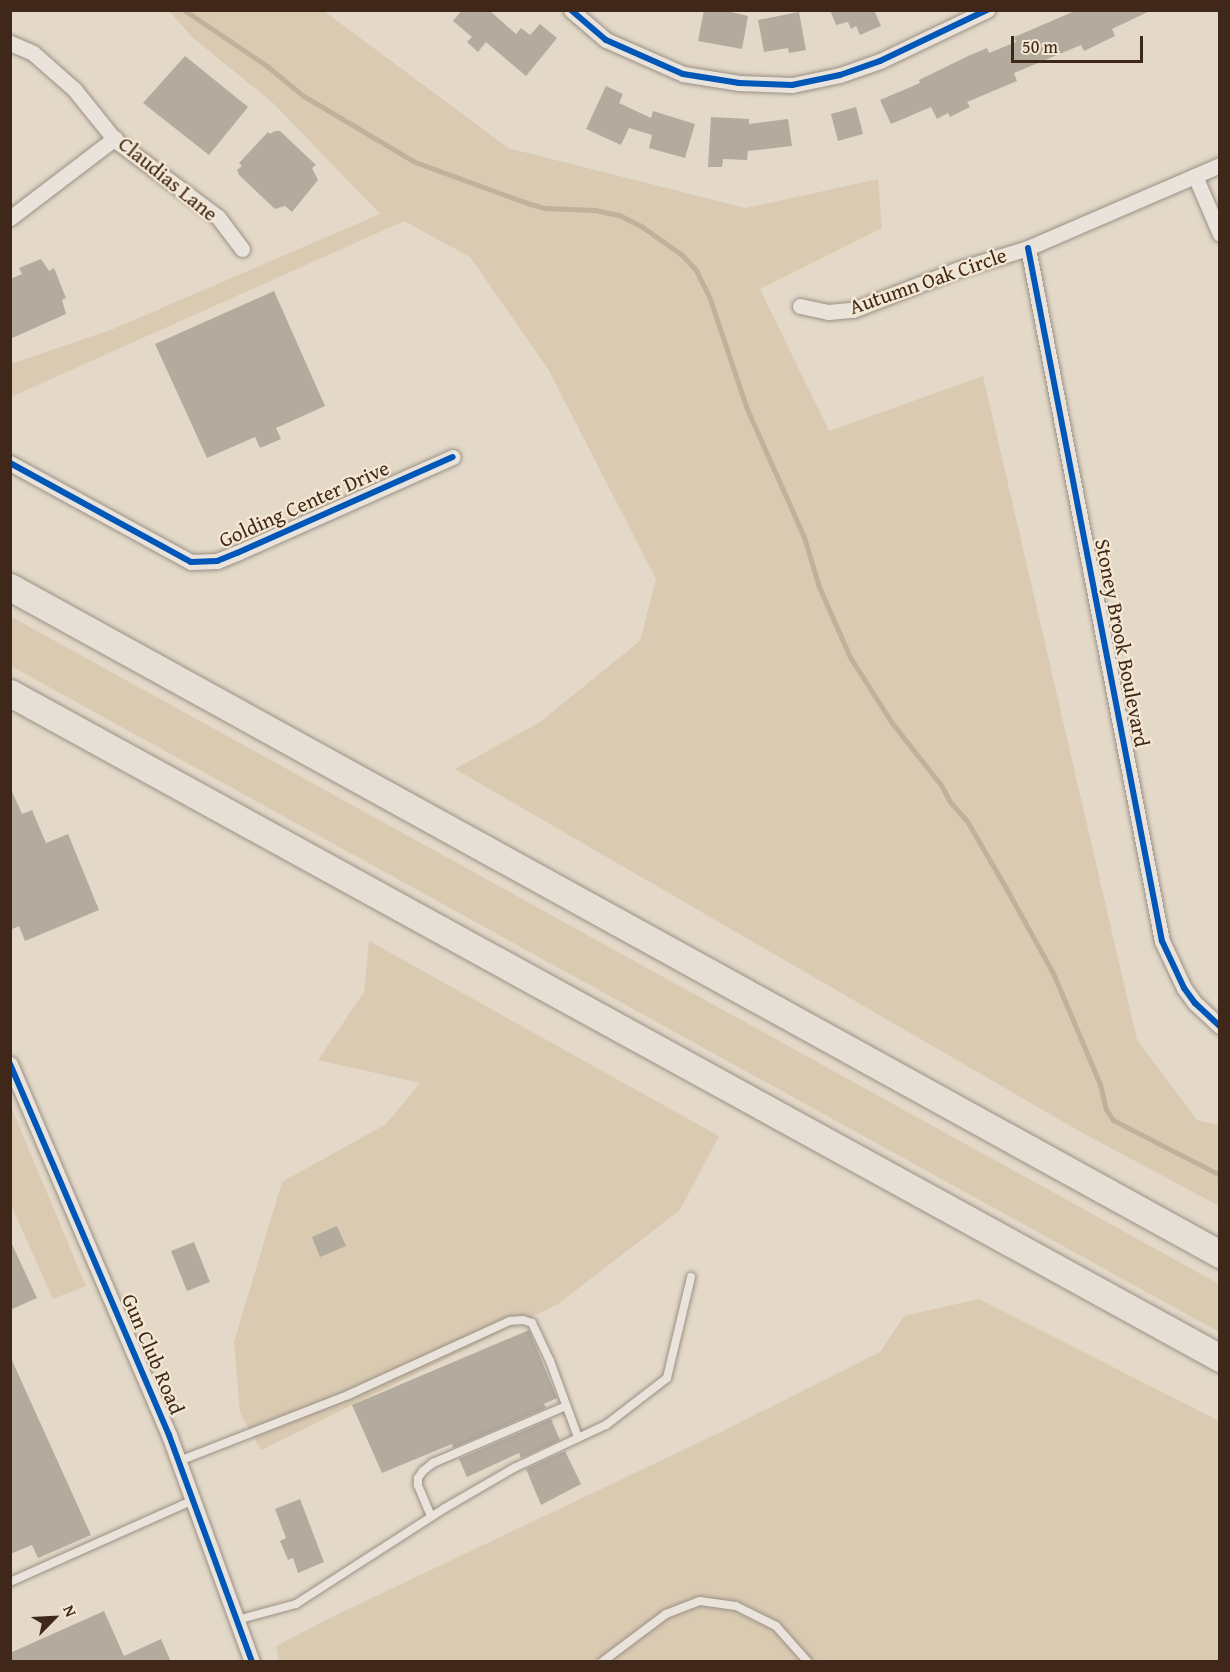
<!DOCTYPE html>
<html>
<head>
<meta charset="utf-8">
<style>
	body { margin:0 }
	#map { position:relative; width:1230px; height:1672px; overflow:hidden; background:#e4d9c8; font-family:"Gentium Book Plus",serif }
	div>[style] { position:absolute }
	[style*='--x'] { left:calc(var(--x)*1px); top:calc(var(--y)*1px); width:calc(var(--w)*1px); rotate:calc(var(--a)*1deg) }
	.green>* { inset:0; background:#dacab2 }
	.stream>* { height:5px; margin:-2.5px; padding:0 2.5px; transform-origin:2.5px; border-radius:2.5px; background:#c2b099 }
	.building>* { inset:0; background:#b4ab9f }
	.roads { filter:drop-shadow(0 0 2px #9a9185) drop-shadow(0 0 2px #9a9185) }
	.service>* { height:8px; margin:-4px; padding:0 4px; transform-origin:4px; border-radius:4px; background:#e9e3db }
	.minor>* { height:15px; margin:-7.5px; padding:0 7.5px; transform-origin:7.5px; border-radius:7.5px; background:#e9e3db }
	.motorway>* { height:27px; margin:-13.5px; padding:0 13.5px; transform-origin:13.5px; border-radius:13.5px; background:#e6dfd5 }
	.cycleway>* { height:6px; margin:-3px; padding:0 3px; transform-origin:3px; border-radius:3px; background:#0057b8 }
	span { translate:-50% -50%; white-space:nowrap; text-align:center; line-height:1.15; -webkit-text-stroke:4.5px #f5e8d3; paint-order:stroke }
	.street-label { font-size:21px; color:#3f2719 }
	.frame { position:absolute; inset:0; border:12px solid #3f2719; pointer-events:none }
	.north { position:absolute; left:24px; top:1588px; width:60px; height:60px; -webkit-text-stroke:4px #f5e8d3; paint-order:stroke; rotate:66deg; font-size:16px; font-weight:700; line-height:24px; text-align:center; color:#3f2719 }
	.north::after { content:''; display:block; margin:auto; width:21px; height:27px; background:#3f2719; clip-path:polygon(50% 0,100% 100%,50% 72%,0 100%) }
	.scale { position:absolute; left:1011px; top:36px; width:132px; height:27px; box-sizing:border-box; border:3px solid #3f2719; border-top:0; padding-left:8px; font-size:18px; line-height:21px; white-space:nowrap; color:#3f2719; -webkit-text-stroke:4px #f5e8d3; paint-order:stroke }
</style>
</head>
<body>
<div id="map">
	<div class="green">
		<div style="clip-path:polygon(169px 11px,324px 11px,508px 148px,746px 208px,878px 179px,882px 228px,760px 289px,829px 431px,983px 376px,1137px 1040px,1197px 1120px,1219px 1125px,1219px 1206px,1079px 1131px,455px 769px,540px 722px,640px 641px,656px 579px,548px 369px,470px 257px,404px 221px,11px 397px,11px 364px,113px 329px,380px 214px,273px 103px,192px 37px)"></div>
		<div style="clip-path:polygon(10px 616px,1219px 1284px,1219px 1332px,11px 666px)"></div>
		<div style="clip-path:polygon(369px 941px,719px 1136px,680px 1210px,558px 1304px,261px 1450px,240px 1413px,234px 1342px,282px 1182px,386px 1124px,420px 1083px,318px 1060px,364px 992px)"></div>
		<div style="clip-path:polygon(10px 1104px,86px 1286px,53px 1299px,11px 1205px)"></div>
		<div style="clip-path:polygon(979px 1299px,1219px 1421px,1219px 1661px,279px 1662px,276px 1646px,332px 1617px,723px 1431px,880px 1352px,904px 1316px)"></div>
	</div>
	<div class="stream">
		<div style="--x:184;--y:10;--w:100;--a:34"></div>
		<div style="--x:267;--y:66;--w:45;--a:39.6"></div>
		<div style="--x:302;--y:95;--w:131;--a:30.7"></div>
		<div style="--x:415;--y:162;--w:122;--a:20.1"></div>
		<div style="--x:530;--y:204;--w:16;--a:15"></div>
		<div style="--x:545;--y:208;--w:50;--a:2.3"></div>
		<div style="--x:595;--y:210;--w:25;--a:12"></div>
		<div style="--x:619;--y:215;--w:25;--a:27"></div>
		<div style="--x:641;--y:226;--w:50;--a:35.3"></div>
		<div style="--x:682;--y:255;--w:21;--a:47"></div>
		<div style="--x:696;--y:270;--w:32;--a:64"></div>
		<div style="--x:710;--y:299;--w:116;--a:71.4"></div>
		<div style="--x:747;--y:409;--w:140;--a:66"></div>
		<div style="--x:804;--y:537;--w:52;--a:73.3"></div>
		<div style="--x:819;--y:587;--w:77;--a:66.1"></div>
		<div style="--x:850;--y:657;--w:78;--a:57.5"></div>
		<div style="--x:892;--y:723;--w:79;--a:51.7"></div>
		<div style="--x:941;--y:785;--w:19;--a:62"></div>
		<div style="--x:950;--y:802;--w:25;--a:48"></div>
		<div style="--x:967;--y:821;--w:78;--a:59.8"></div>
		<div style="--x:1006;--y:888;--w:97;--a:61.1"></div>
		<div style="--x:1053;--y:973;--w:121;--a:67.1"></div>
		<div style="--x:1100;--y:1084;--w:26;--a:77"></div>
		<div style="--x:1106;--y:1109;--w:13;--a:58"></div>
		<div style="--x:1113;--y:1120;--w:120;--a:27.2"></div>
	</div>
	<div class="building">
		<div style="clip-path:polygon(462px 10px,489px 10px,516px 34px,521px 28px,530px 35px,540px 24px,557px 38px,526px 76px,486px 42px,478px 52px,467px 42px,472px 37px,453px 21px)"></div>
		<div style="clip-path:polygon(704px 10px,723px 10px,748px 16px,742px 49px,698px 41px)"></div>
		<div style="clip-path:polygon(830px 10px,874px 10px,881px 26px,860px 35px,856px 26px,851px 29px,848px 22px,836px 25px)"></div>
		<div style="clip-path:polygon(1077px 10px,1152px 10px,1112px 29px,1115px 36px,1084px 51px,1081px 45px,1014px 73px,1017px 81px,967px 102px,970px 107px,950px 117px,948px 113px,937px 119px,931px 107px,891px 124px,880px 100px,920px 83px,919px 80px,968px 56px,987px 48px,989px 53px,1016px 42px,1014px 37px)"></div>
		<div style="clip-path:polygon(799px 12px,806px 50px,789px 53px,788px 48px,764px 52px,758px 20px)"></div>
		<div style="clip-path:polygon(185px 56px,248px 107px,209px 155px,143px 103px)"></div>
		<div style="clip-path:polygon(606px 86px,623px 94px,619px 103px,651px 118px,653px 111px,695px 124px,685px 158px,649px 148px,652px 135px,629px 128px,621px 145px,586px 129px)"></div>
		<div style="clip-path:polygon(856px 107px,863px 134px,838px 141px,831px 114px)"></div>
		<div style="clip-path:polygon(711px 117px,749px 119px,749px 124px,788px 119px,792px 146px,748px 151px,747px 160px,723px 159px,722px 167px,708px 167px)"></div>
		<div style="clip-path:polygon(275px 131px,280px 131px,316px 165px,312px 168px,318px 180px,292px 212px,285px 206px,275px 209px,239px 175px,237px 170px,242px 166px,239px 163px,268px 132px,270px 134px)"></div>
		<div style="clip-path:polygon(41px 259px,49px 271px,54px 268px,66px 298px,62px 300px,66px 314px,10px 339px,10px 279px,22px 274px,19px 268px)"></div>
		<div style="clip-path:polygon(274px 291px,325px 406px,276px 428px,281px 439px,260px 448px,255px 437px,207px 458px,155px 344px)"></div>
		<div style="clip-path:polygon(10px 787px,22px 814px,32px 810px,46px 843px,68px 834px,99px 910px,25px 941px,19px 926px,10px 930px)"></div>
		<div style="clip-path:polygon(337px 1226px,346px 1246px,320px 1257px,312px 1237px)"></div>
		<div style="clip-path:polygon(10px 1240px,37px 1298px,10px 1310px)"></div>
		<div style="clip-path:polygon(194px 1242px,210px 1282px,187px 1291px,171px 1251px)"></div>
		<div style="clip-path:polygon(529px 1330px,557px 1398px,544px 1404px,546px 1408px,453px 1448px,452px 1444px,382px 1473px,352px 1405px)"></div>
		<div style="clip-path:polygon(10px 1356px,91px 1535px,38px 1558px,32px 1545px,10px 1554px)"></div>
		<div style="clip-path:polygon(551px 1419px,560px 1440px,521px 1458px,519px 1453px,467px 1477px,459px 1459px)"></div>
		<div style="clip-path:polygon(565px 1451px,581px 1484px,541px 1505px,526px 1469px)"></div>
		<div style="clip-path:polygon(300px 1499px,324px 1562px,298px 1573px,293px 1558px,288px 1560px,280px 1541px,286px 1538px,275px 1509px)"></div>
		<div style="clip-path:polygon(104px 1611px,124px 1656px,161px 1639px,171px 1662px,10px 1662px,10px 1653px)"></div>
	</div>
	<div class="roads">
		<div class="service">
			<div style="--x:179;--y:1461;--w:181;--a:-21.3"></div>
			<div style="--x:348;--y:1395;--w:178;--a:-24.6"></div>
			<div style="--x:510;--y:1321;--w:13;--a:-4"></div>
			<div style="--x:523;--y:1320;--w:9;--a:18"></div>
			<div style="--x:532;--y:1323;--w:42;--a:64.7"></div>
			<div style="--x:550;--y:1361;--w:81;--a:69.8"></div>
			<div style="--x:431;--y:1516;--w:34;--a:-113"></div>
			<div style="--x:418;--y:1485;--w:7;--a:-90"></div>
			<div style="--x:418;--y:1478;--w:9;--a:-54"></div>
			<div style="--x:423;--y:1471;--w:13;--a:-39"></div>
			<div style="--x:433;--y:1463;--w:145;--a:-23.2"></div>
			<div style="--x:10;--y:1582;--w:201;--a:-24.1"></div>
			<div style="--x:237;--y:1620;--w:61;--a:-15.2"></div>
			<div style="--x:296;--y:1604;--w:177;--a:-32.8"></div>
			<div style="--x:445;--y:1508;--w:80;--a:-30.1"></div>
			<div style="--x:514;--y:1468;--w:102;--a:-25.1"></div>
			<div style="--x:606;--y:1425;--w:77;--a:-37.6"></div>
			<div style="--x:667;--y:1378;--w:104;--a:-76.6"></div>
			<div style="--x:602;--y:1662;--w:80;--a:-36.9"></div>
			<div style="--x:666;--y:1614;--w:36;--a:-21"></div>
			<div style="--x:700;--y:1601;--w:36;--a:8"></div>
			<div style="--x:736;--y:1606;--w:45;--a:26.6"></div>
			<div style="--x:776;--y:1626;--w:48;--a:48.4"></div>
		</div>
		<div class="minor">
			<div style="--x:571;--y:10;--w:46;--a:40.6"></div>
			<div style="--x:606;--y:40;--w:84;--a:23.8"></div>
			<div style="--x:683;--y:74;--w:57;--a:9.1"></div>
			<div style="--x:739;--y:83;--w:53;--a:2.2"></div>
			<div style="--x:792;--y:85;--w:49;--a:-11.8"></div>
			<div style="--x:840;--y:75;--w:42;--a:-19.3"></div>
			<div style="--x:880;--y:61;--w:119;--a:-25.5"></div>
			<div style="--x:10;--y:43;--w:25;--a:23"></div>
			<div style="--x:33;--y:53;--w:55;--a:41.3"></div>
			<div style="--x:74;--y:89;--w:65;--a:51.2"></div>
			<div style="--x:115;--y:140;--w:129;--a:36.8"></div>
			<div style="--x:218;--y:217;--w:40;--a:53"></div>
			<div style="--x:1195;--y:176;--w:63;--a:66.7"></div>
			<div style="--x:10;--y:218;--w:132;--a:-37.3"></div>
			<div style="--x:1028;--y:248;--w:706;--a:79.06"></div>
			<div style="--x:1162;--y:941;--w:52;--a:64.9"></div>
			<div style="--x:1184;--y:988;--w:19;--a:54"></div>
			<div style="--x:1195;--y:1003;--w:34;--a:43"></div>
			<div style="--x:800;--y:306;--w:29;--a:12"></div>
			<div style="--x:828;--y:312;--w:25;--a:-5"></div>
			<div style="--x:853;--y:310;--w:110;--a:-21.2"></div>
			<div style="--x:956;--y:270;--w:75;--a:-17"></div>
			<div style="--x:1028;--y:248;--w:209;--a:-23.4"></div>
			<div style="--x:10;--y:463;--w:206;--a:28.7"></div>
			<div style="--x:191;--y:562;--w:26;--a:-2"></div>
			<div style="--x:217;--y:561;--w:22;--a:-22"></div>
			<div style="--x:237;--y:553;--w:236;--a:-24"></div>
			<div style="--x:10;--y:1064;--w:404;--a:66.8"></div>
			<div style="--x:169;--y:1435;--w:242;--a:69.9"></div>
		</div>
		<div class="motorway">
			<div style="--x:10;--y:587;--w:1382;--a:28.87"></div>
			<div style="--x:10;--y:693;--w:1381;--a:28.79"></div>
		</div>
	</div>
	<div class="cycleway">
		<div style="--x:571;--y:10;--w:46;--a:40.6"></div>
		<div style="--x:606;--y:40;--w:84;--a:23.8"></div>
		<div style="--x:683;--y:74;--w:57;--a:9.1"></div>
		<div style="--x:739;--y:83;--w:53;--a:2.2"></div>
		<div style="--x:792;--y:85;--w:49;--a:-11.8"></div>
		<div style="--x:840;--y:75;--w:42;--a:-19.3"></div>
		<div style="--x:880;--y:61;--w:119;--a:-25.5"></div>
		<div style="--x:1028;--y:248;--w:706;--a:79.06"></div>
		<div style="--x:1162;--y:941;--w:52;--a:64.9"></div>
		<div style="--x:1184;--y:988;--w:19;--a:54"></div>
		<div style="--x:1195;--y:1003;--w:34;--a:43"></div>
		<div style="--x:10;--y:463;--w:206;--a:28.7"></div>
		<div style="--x:191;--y:562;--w:26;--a:-2"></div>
		<div style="--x:217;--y:561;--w:22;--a:-22"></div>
		<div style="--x:237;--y:553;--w:236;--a:-24"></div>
		<div style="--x:10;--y:1064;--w:404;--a:66.8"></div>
		<div style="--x:169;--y:1435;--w:242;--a:69.9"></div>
	</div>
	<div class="street-label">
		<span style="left:168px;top:179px;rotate:39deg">Claudias Lane</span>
		<span style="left:928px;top:281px;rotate:-19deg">Autumn Oak Circle</span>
		<span style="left:304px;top:504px;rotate:-24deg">Golding Center Drive</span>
		<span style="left:1122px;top:643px;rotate:79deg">Stoney Brook Boulevard</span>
		<span style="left:153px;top:1354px;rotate:67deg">Gun Club Road</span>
	</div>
	<div class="frame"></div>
	<div class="north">N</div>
	<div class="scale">50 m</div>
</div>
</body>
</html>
